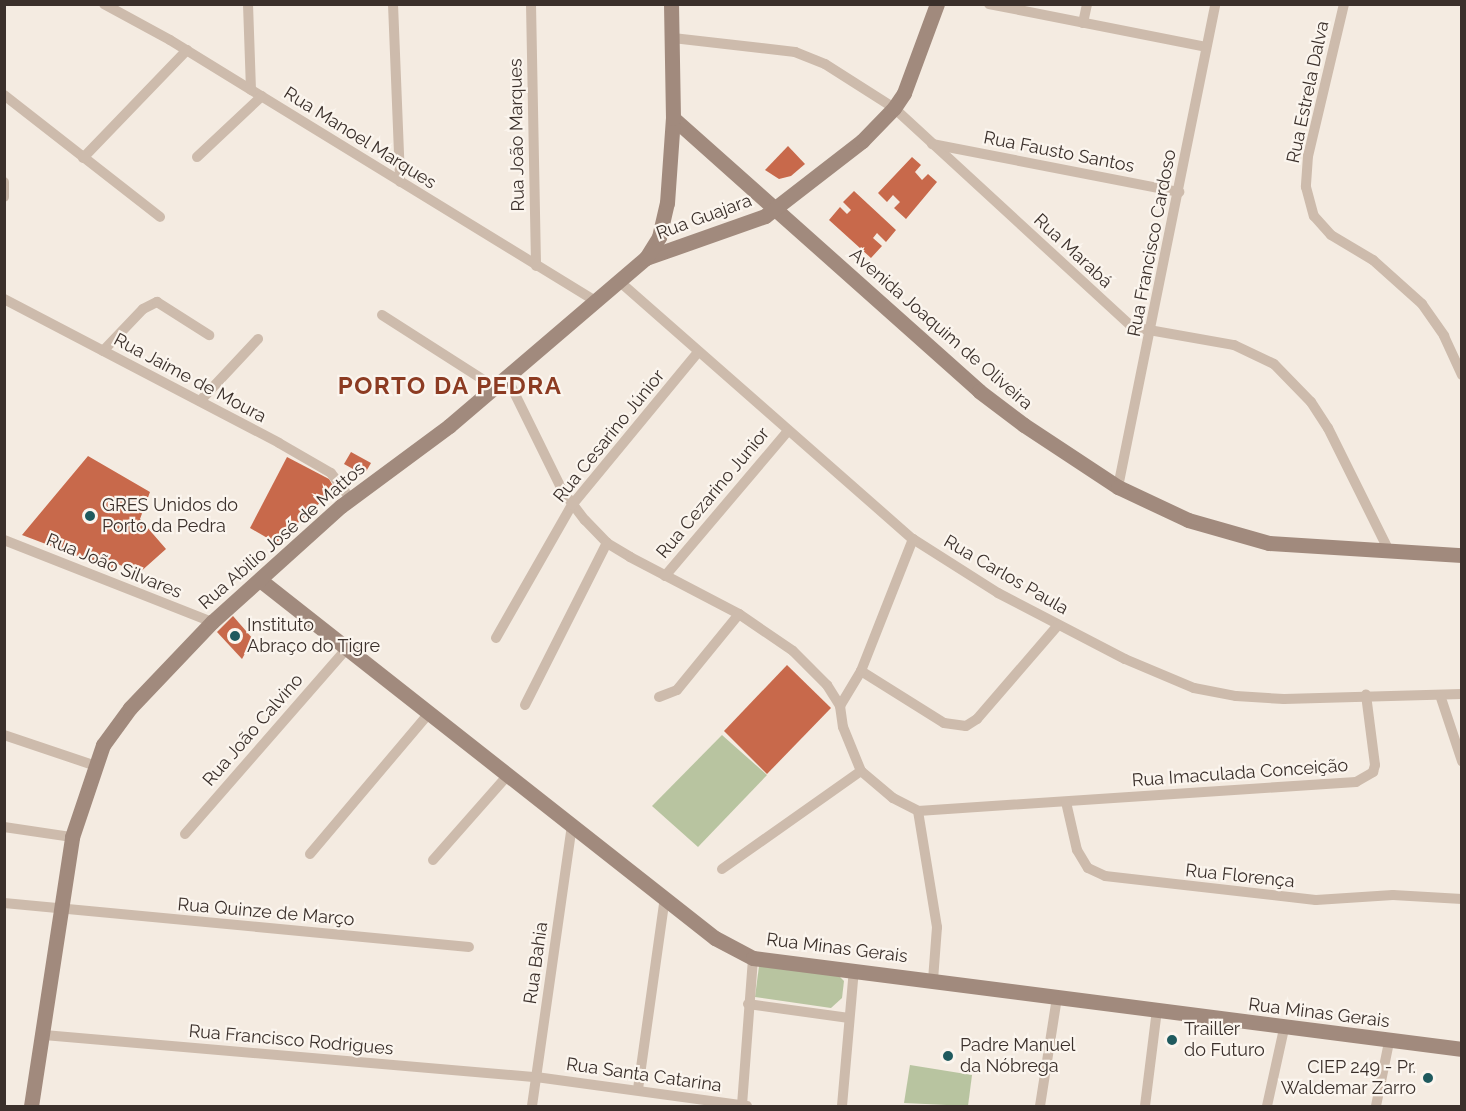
<!DOCTYPE html>
<html>
<head>
<meta charset="utf-8">
<style>
	body { margin:0 }
	#map { position:relative; width:1466px; height:1111px; overflow:hidden; background:#f4ebe1; font-family:Raleway,sans-serif }
	div>[style] { position:absolute }
	[style*='--x'] { left:calc(var(--x)*1px); top:calc(var(--y)*1px); width:calc(var(--w)*1px); rotate:calc(var(--a)*1deg) }
	.green>* { inset:0; background:#b8c4a0 }
	.building>* { inset:0; background:#c8694b }
	.street>* { height:10px; margin:-5px; padding:0 5px; transform-origin:5px; border-radius:5px; background:#cdbbac }
	.secondary>* { height:15px; margin:-7.5px; padding:0 7.5px; transform-origin:7.5px; border-radius:7.5px; background:#a18a7d }
	.dots>* { width:16px; height:16px; translate:-50% -50%; box-sizing:border-box; border:3px solid #fbf5ee; border-radius:50% }
	span { translate:-50% -50%; white-space:nowrap; text-align:center; line-height:1.15; -webkit-text-stroke:4.5px #fbf5ee; paint-order:stroke }
	.street-label { font-size:18px; color:#3b302b }
	.poi-label { font-size:18px; color:#3b302b }
	.left { translate:0 -50%; text-align:left }
	.right { translate:-100% -50%; text-align:right }
	.district-label { font-size:24px; color:#8c3b22; font-weight:700; letter-spacing:1.5px }
	.frame { position:absolute; inset:0; border:6px solid #3b302b; pointer-events:none }
</style>
</head>
<body>
<div id="map">
	<div class="green">
		<div style="clip-path:polygon(722px 735px,767px 775px,698px 847px,652px 806px)"></div>
		<div style="clip-path:polygon(759px 966px,839px 976px,844px 981px,842px 998px,831px 1008px,755px 997px)"></div>
		<div style="clip-path:polygon(910px 1065px,972px 1075px,968px 1106px,904px 1103px)"></div>
	</div>
	<div class="building">
		<div style="clip-path:polygon(788px 146px,805px 164px,791px 176px,779px 179px,765px 170px)"></div>
		<div style="clip-path:polygon(912px 157px,921px 165px,915px 172px,922px 180px,928px 174px,937px 182px,906px 219px,894px 208px,900px 202px,893px 195px,887px 202px,878px 193px)"></div>
		<div style="clip-path:polygon(854px 191px,896px 230px,886px 242px,877px 233px,873px 238px,882px 246px,871px 258px,829px 220px,840px 207px,847px 214px,851px 210px,843px 202px)"></div>
		<div style="clip-path:polygon(351px 452px,371px 463px,364px 475px,344px 464px)"></div>
		<div style="clip-path:polygon(88px 456px,150px 492px,140px 519px,166px 549px,138px 574px,114px 562px,112px 569px,22px 535px)"></div>
		<div style="clip-path:polygon(287px 457px,329px 479px,335px 489px,276px 543px,250px 528px)"></div>
		<div style="clip-path:polygon(233px 616px,253px 639px,242px 659px,217px 632px)"></div>
		<div style="clip-path:polygon(787px 665px,831px 708px,767px 774px,724px 731px)"></div>
	</div>
	<div class="street">
		<div style="--x:104;--y:4;--w:75;--a:28.6"></div>
		<div style="--x:170;--y:40;--w:501;--a:31.53"></div>
		<div style="--x:248;--y:4;--w:86;--a:88"></div>
		<div style="--x:393;--y:4;--w:178;--a:87.7"></div>
		<div style="--x:531;--y:4;--w:262;--a:88.9"></div>
		<div style="--x:989;--y:4;--w:221;--a:11.2"></div>
		<div style="--x:1344;--y:4;--w:156;--a:103.3"></div>
		<div style="--x:1308;--y:156;--w:31;--a:94"></div>
		<div style="--x:1306;--y:187;--w:30;--a:75"></div>
		<div style="--x:1314;--y:216;--w:25;--a:48"></div>
		<div style="--x:1331;--y:235;--w:49;--a:30.8"></div>
		<div style="--x:1373;--y:260;--w:66;--a:41.9"></div>
		<div style="--x:1422;--y:304;--w:39;--a:55"></div>
		<div style="--x:1444;--y:336;--w:43;--a:65.2"></div>
		<div style="--x:1083;--y:23;--w:19;--a:-78"></div>
		<div style="--x:673;--y:38;--w:123;--a:6.5"></div>
		<div style="--x:795;--y:52;--w:32;--a:22"></div>
		<div style="--x:825;--y:64;--w:82;--a:32.5"></div>
		<div style="--x:894;--y:108;--w:323;--a:42.6"></div>
		<div style="--x:1132;--y:327;--w:104;--a:10"></div>
		<div style="--x:1234;--y:345;--w:44;--a:25.4"></div>
		<div style="--x:1274;--y:364;--w:53;--a:45.8"></div>
		<div style="--x:1311;--y:402;--w:31;--a:57"></div>
		<div style="--x:1328;--y:428;--w:137;--a:63.6"></div>
		<div style="--x:4;--y:95;--w:198;--a:38"></div>
		<div style="--x:932;--y:144;--w:252;--a:11"></div>
		<div style="--x:197;--y:157;--w:89;--a:-43.2"></div>
		<div style="--x:83;--y:158;--w:150;--a:-46.1"></div>
		<div style="--x:4;--y:182;--w:15;--a:90"></div>
		<div style="--x:620;--y:282;--w:390;--a:41.3"></div>
		<div style="--x:913;--y:539;--w:101;--a:32.4"></div>
		<div style="--x:998;--y:593;--w:143;--a:27.5"></div>
		<div style="--x:1125;--y:659;--w:75;--a:22.8"></div>
		<div style="--x:1194;--y:688;--w:43;--a:10.8"></div>
		<div style="--x:1236;--y:696;--w:48;--a:3.6"></div>
		<div style="--x:1284;--y:699;--w:178;--a:-1.6"></div>
		<div style="--x:4;--y:299;--w:310;--a:27.6"></div>
		<div style="--x:279;--y:443;--w:60;--a:30"></div>
		<div style="--x:331;--y:473;--w:31;--a:53"></div>
		<div style="--x:382;--y:315;--w:135;--a:32.6"></div>
		<div style="--x:103;--y:351;--w:58;--a:-46.4"></div>
		<div style="--x:143;--y:309;--w:16;--a:-27"></div>
		<div style="--x:157;--y:302;--w:62;--a:32.4"></div>
		<div style="--x:507;--y:378;--w:125;--a:63.8"></div>
		<div style="--x:562;--y:490;--w:38;--a:53"></div>
		<div style="--x:585;--y:520;--w:32;--a:46"></div>
		<div style="--x:607;--y:543;--w:27;--a:31"></div>
		<div style="--x:630;--y:557;--w:123;--a:27.6"></div>
		<div style="--x:739;--y:614;--w:65;--a:34.4"></div>
		<div style="--x:793;--y:651;--w:48;--a:45"></div>
		<div style="--x:827;--y:685;--w:25;--a:58"></div>
		<div style="--x:840;--y:706;--w:21;--a:82"></div>
		<div style="--x:843;--y:727;--w:48;--a:67.8"></div>
		<div style="--x:861;--y:771;--w:42;--a:40.2"></div>
		<div style="--x:893;--y:798;--w:28;--a:27"></div>
		<div style="--x:918;--y:811;--w:439;--a:-3.8"></div>
		<div style="--x:1356;--y:782;--w:20;--a:-30"></div>
		<div style="--x:1373;--y:772;--w:7;--a:-74"></div>
		<div style="--x:1375;--y:765;--w:71;--a:-97.3"></div>
		<div style="--x:200;--y:401;--w:85;--a:-46.9"></div>
		<div style="--x:1118;--y:487;--w:493;--a:-78.6"></div>
		<div style="--x:4;--y:540;--w:224;--a:21.5"></div>
		<div style="--x:665;--y:576;--w:190;--a:-49.7"></div>
		<div style="--x:496;--y:638;--w:153;--a:-60.3"></div>
		<div style="--x:572;--y:505;--w:198;--a:-50.5"></div>
		<div style="--x:861;--y:671;--w:98;--a:32.1"></div>
		<div style="--x:944;--y:723;--w:22;--a:8"></div>
		<div style="--x:966;--y:726;--w:13;--a:-32"></div>
		<div style="--x:977;--y:719;--w:124;--a:-49.2"></div>
		<div style="--x:1440;--y:695;--w:70;--a:71.6"></div>
		<div style="--x:659;--y:697;--w:19;--a:-21"></div>
		<div style="--x:677;--y:690;--w:98;--a:-50.8"></div>
		<div style="--x:525;--y:705;--w:182;--a:-63.2"></div>
		<div style="--x:840;--y:706;--w:41;--a:-59"></div>
		<div style="--x:861;--y:671;--w:142;--a:-68.5"></div>
		<div style="--x:4;--y:735;--w:94;--a:18.6"></div>
		<div style="--x:1066;--y:802;--w:49;--a:77.1"></div>
		<div style="--x:1077;--y:850;--w:21;--a:59"></div>
		<div style="--x:1088;--y:868;--w:19;--a:25"></div>
		<div style="--x:1105;--y:876;--w:212;--a:6.5"></div>
		<div style="--x:1316;--y:900;--w:77;--a:-3.7"></div>
		<div style="--x:1393;--y:895;--w:69;--a:3.3"></div>
		<div style="--x:918;--y:811;--w:118;--a:80.7"></div>
		<div style="--x:937;--y:927;--w:53;--a:94.3"></div>
		<div style="--x:4;--y:827;--w:69;--a:8.4"></div>
		<div style="--x:185;--y:834;--w:247;--a:-48.9"></div>
		<div style="--x:310;--y:854;--w:185;--a:-49.8"></div>
		<div style="--x:433;--y:860;--w:113;--a:-48.6"></div>
		<div style="--x:722;--y:869;--w:170;--a:-35.2"></div>
		<div style="--x:4;--y:903;--w:467;--a:5.4"></div>
		<div style="--x:748;--y:1004;--w:102;--a:7.9"></div>
		<div style="--x:44;--y:1035;--w:494;--a:4.9"></div>
		<div style="--x:536;--y:1077;--w:213;--a:7.8"></div>
		<div style="--x:638;--y:1089;--w:194;--a:-82"></div>
		<div style="--x:742;--y:1105;--w:147;--a:-85.7"></div>
		<div style="--x:532;--y:1106;--w:284;--a:-81.9"></div>
		<div style="--x:842;--y:1106;--w:137;--a:-85"></div>
		<div style="--x:1040;--y:1106;--w:109;--a:-81.1"></div>
		<div style="--x:1145;--y:1106;--w:97;--a:-82.9"></div>
		<div style="--x:1267;--y:1106;--w:79;--a:-77.6"></div>
		<div style="--x:1376;--y:1106;--w:65;--a:-78.5"></div>
	</div>
	<div class="secondary">
		<div style="--x:673;--y:118;--w:410;--a:41.7"></div>
		<div style="--x:979;--y:391;--w:56;--a:37.1"></div>
		<div style="--x:1024;--y:425;--w:113;--a:33.4"></div>
		<div style="--x:1118;--y:487;--w:77;--a:25.2"></div>
		<div style="--x:1188;--y:520;--w:84;--a:15.9"></div>
		<div style="--x:1269;--y:543;--w:193;--a:3.6"></div>
		<div style="--x:646;--y:258;--w:126;--a:-19.4"></div>
		<div style="--x:765;--y:216;--w:123;--a:-37.7"></div>
		<div style="--x:862;--y:141;--w:46;--a:-45.9"></div>
		<div style="--x:894;--y:108;--w:18;--a:-56"></div>
		<div style="--x:904;--y:93;--w:95;--a:-69.7"></div>
		<div style="--x:260;--y:580;--w:579;--a:38.2"></div>
		<div style="--x:715;--y:938;--w:43;--a:27.8"></div>
		<div style="--x:753;--y:958;--w:715;--a:7.31"></div>
		<div style="--x:31;--y:1106;--w:272;--a:-81.3"></div>
		<div style="--x:72;--y:837;--w:97;--a:-71.4"></div>
		<div style="--x:103;--y:745;--w:46;--a:-53.9"></div>
		<div style="--x:130;--y:708;--w:119;--a:-46.4"></div>
		<div style="--x:212;--y:622;--w:173;--a:-42"></div>
		<div style="--x:341;--y:506;--w:134;--a:-36.5"></div>
		<div style="--x:449;--y:426;--w:259;--a:-40.5"></div>
		<div style="--x:646;--y:258;--w:25;--a:-58"></div>
		<div style="--x:659;--y:237;--w:35;--a:-77"></div>
		<div style="--x:667;--y:203;--w:85;--a:-86"></div>
		<div style="--x:673;--y:118;--w:114;--a:-91"></div>
	</div>
	<div class="dots">
		<div style="left:90px;top:516px;background:#1f5a5e"></div>
		<div style="left:235px;top:636px;background:#1f5a5e"></div>
		<div style="left:1172px;top:1040px;background:#1f5a5e"></div>
		<div style="left:948px;top:1056px;background:#1f5a5e"></div>
		<div style="left:1428px;top:1078px;background:#1f5a5e"></div>
	</div>
	<div class="street-label">
		<span style="left:1308px;top:92px;rotate:-78deg">Rua Estrela Dalva</span>
		<span style="left:517px;top:135px;rotate:-91deg">Rua João Marques</span>
		<span style="left:360px;top:138px;rotate:32deg">Rua Manoel Marques</span>
		<span style="left:1059px;top:152px;rotate:11deg">Rua Fausto Santos</span>
		<span style="left:704px;top:217px;rotate:-20deg">Rua Guajara</span>
		<span style="left:1152px;top:243px;rotate:-79deg">Rua Francisco Cardoso</span>
		<span style="left:1073px;top:251px;rotate:43deg">Rua Marabá</span>
		<span style="left:941px;top:329px;rotate:41deg">Avenida Joaquim de Oliveira</span>
		<span style="left:190px;top:378px;rotate:28deg">Rua Jaime de Moura</span>
		<span style="left:609px;top:436px;rotate:-51deg">Rua Cesarino Júnior</span>
		<span style="left:713px;top:493px;rotate:-50deg">Rua Cezarino Junior</span>
		<span style="left:282px;top:536px;rotate:-41deg">Rua Abilio José de Mattos</span>
		<span style="left:114px;top:566px;rotate:22deg">Rua João Silvares</span>
		<span style="left:1006px;top:575px;rotate:30deg">Rua Carlos Paula</span>
		<span style="left:253px;top:730px;rotate:-49deg">Rua João Calvino</span>
		<span style="left:1240px;top:773px;rotate:-4deg">Rua Imaculada Conceição</span>
		<span style="left:1240px;top:876px;rotate:6deg">Rua Florença</span>
		<span style="left:266px;top:912px;rotate:5deg">Rua Quinze de Março</span>
		<span style="left:837px;top:948px;rotate:7deg">Rua Minas Gerais</span>
		<span style="left:536px;top:963px;rotate:-82deg">Rua Bahia</span>
		<span style="left:1319px;top:1013px;rotate:7deg">Rua Minas Gerais</span>
		<span style="left:291px;top:1040px;rotate:5deg">Rua Francisco Rodrigues</span>
		<span style="left:644px;top:1075px;rotate:8deg">Rua Santa Catarina</span>
	</div>
	<div class="poi-label">
		<span class="left" style="left:102px;top:516px">GRES Unidos do<br>Porto da Pedra</span>
		<span class="left" style="left:247px;top:636px">Instituto<br>Abraço do Tigre</span>
		<span class="left" style="left:1184px;top:1040px">Trailler<br>do Futuro</span>
		<span class="left" style="left:960px;top:1056px">Padre Manuel<br>da Nóbrega</span>
		<span class="right" style="left:1416px;top:1078px">CIEP 249 - Pr.<br>Waldemar Zarro</span>
	</div>
	<div class="district-label">
		<span style="left:450px;top:386px">PORTO DA PEDRA</span>
	</div>
	<div class="frame"></div>
</div>
</body>
</html>
